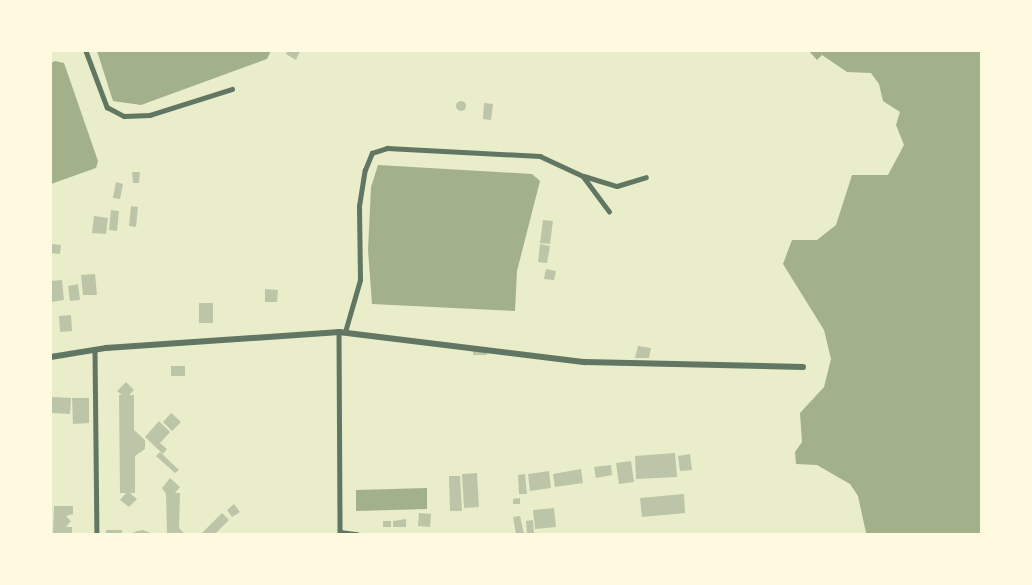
<!DOCTYPE html>
<html>
<head>
<meta charset="utf-8">
<style>
	body { margin:0 }
	#map { position:relative; width:1032px; height:585px; overflow:hidden; background:#e9edc9; font-family:Montserrat,sans-serif }
	div>[style] { position:absolute }
	[style*='--x'] { left:calc(var(--x)*1px); top:calc(var(--y)*1px); width:calc(var(--w)*1px); rotate:calc(var(--a)*1deg) }
	.water>* { inset:0; background:#a3b18a }
	.building>* { inset:0; background:#bcc5a7 }
	.round { border-radius:50% }
	.minor>* { height:4.5px; margin:-2.25px; padding:0 2.25px; transform-origin:2.25px; border-radius:2.25px; background:#617663 }
	.tertiary>* { height:5.5px; margin:-2.75px; padding:0 2.75px; transform-origin:2.75px; border-radius:2.75px; background:#617663 }
	span { translate:-50% -50%; white-space:nowrap; text-align:center; line-height:1.15; -webkit-text-stroke:4.5px #fefae0; paint-order:stroke }
	.frame { position:absolute; inset:0; border:52px solid #fefae0; pointer-events:none }
</style>
</head>
<body>
<div id="map">
	<div class="water">
		<div style="clip-path:polygon(97px 51px,271px 51px,267px 59px,141px 105px,113px 101px)"></div>
		<div style="clip-path:polygon(809px 51px,981px 51px,981px 534px,866px 533px,858px 496px,850px 484px,817px 465px,796px 464px,795px 452px,802px 442px,800px 413px,824px 387px,831px 359px,824px 330px,783px 264px,792px 240px,817px 240px,836px 225px,852px 175px,888px 175px,904px 145px,896px 125px,900px 112px,883px 101px,879px 84px,871px 73px,847px 72px,822px 55px,817px 60px)"></div>
		<div style="clip-path:polygon(55px 61px,64px 63px,98px 161px,96px 168px,51px 184px,51px 63px)"></div>
		<div style="clip-path:polygon(378px 165px,532px 174px,540px 181px,517px 271px,515px 311px,372px 304px,368px 250px,371px 187px)"></div>
		<div style="clip-path:polygon(427px 488px,427px 509px,356px 511px,356px 490px)"></div>
	</div>
	<div class="building">
		<div style="clip-path:polygon(287px 51px,300px 51px,296px 60px,286px 54px)"></div>
		<div class="round" style="left:456px;top:101px;width:10px;height:10px"></div>
		<div style="clip-path:polygon(484px 103px,493px 104px,491px 120px,483px 119px)"></div>
		<div style="clip-path:polygon(132px 172px,140px 172px,139px 183px,133px 183px)"></div>
		<div style="clip-path:polygon(116px 182px,123px 184px,120px 199px,113px 198px)"></div>
		<div style="clip-path:polygon(131px 206px,138px 207px,136px 227px,129px 226px)"></div>
		<div style="clip-path:polygon(111px 210px,119px 211px,117px 231px,109px 230px)"></div>
		<div style="clip-path:polygon(94px 216px,108px 218px,106px 234px,92px 233px)"></div>
		<div style="clip-path:polygon(543px 220px,553px 221px,550px 244px,540px 243px)"></div>
		<div style="clip-path:polygon(51px 244px,61px 245px,60px 254px,51px 253px)"></div>
		<div style="clip-path:polygon(540px 244px,550px 246px,547px 263px,538px 262px)"></div>
		<div style="clip-path:polygon(546px 269px,556px 271px,554px 280px,544px 279px)"></div>
		<div style="clip-path:polygon(95px 274px,97px 295px,83px 295px,81px 275px)"></div>
		<div style="clip-path:polygon(62px 280px,64px 300px,51px 302px,51px 281px)"></div>
		<div style="clip-path:polygon(78px 284px,80px 300px,70px 301px,68px 286px)"></div>
		<div style="clip-path:polygon(265px 289px,278px 290px,277px 302px,265px 302px)"></div>
		<div style="clip-path:polygon(199px 303px,213px 303px,213px 323px,199px 323px)"></div>
		<div style="clip-path:polygon(71px 315px,72px 331px,60px 332px,59px 316px)"></div>
		<div style="clip-path:polygon(638px 346px,651px 348px,649px 358px,635px 358px)"></div>
		<div style="clip-path:polygon(473px 347px,488px 347px,487px 355px,473px 355px)"></div>
		<div style="clip-path:polygon(171px 366px,185px 366px,185px 376px,171px 376px)"></div>
		<div style="clip-path:polygon(126px 382px,134px 390px,129px 395px,134px 395px,134px 430px,145px 440px,145px 449px,135px 456px,135px 493px,130px 493px,137px 499px,129px 507px,120px 500px,126px 493px,120px 493px,119px 395px,122px 395px,117px 391px)"></div>
		<div style="clip-path:polygon(52px 397px,71px 398px,70px 414px,52px 413px)"></div>
		<div style="clip-path:polygon(72px 398px,89px 398px,89px 423px,73px 424px)"></div>
		<div style="clip-path:polygon(171px 413px,181px 422px,172px 431px,163px 422px)"></div>
		<div style="clip-path:polygon(159px 421px,170px 432px,160px 443px,167px 449px,163px 454px,145px 437px)"></div>
		<div style="clip-path:polygon(160px 452px,179px 470px,175px 473px,156px 456px)"></div>
		<div style="clip-path:polygon(675px 453px,677px 477px,636px 479px,635px 456px)"></div>
		<div style="clip-path:polygon(690px 454px,692px 470px,680px 471px,678px 456px)"></div>
		<div style="clip-path:polygon(631px 461px,634px 482px,619px 484px,616px 463px)"></div>
		<div style="clip-path:polygon(611px 465px,612px 475px,596px 478px,594px 467px)"></div>
		<div style="clip-path:polygon(581px 469px,583px 483px,555px 487px,553px 474px)"></div>
		<div style="clip-path:polygon(549px 471px,551px 488px,530px 491px,528px 474px)"></div>
		<div style="clip-path:polygon(477px 473px,479px 507px,464px 508px,462px 474px)"></div>
		<div style="clip-path:polygon(525px 474px,527px 494px,519px 494px,518px 475px)"></div>
		<div style="clip-path:polygon(449px 476px,460px 476px,462px 511px,450px 511px)"></div>
		<div style="clip-path:polygon(170px 478px,180px 487px,175px 493px,180px 493px,179px 528px,185px 534px,167px 534px,166px 494px,162px 488px)"></div>
		<div style="clip-path:polygon(684px 494px,685px 513px,642px 517px,640px 498px)"></div>
		<div style="clip-path:polygon(520px 498px,520px 504px,513px 504px,513px 499px)"></div>
		<div style="clip-path:polygon(234px 504px,240px 512px,232px 517px,227px 510px)"></div>
		<div style="clip-path:polygon(54px 506px,73px 506px,73px 514px,66px 516px,71px 521px,66px 527px,72px 527px,72px 534px,53px 534px)"></div>
		<div style="clip-path:polygon(554px 508px,556px 527px,535px 529px,533px 510px)"></div>
		<div style="clip-path:polygon(222px 513px,229px 520px,215px 534px,201px 534px)"></div>
		<div style="clip-path:polygon(419px 513px,431px 514px,430px 527px,418px 526px)"></div>
		<div style="clip-path:polygon(520px 516px,524px 534px,516px 534px,513px 517px)"></div>
		<div style="clip-path:polygon(406px 519px,406px 527px,393px 527px,393px 521px)"></div>
		<div style="clip-path:polygon(533px 520px,534px 534px,527px 534px,526px 521px)"></div>
		<div style="clip-path:polygon(383px 521px,391px 521px,391px 527px,383px 527px)"></div>
		<div style="clip-path:polygon(106px 530px,122px 530px,122px 534px,106px 534px)"></div>
		<div style="clip-path:polygon(137px 531px,143px 530px,153px 534px,131px 534px)"></div>
	</div>
	<div class="minor">
		<div style="--x:86;--y:51;--w:60;--a:69.4"></div>
		<div style="--x:107;--y:107;--w:19;--a:28"></div>
		<div style="--x:124;--y:116;--w:26;--a:-2"></div>
		<div style="--x:150;--y:115;--w:86;--a:-17.6"></div>
		<div style="--x:584;--y:176;--w:34;--a:17"></div>
		<div style="--x:617;--y:186;--w:30;--a:-17"></div>
		<div style="--x:339;--y:332;--w:202;--a:89.7"></div>
		<div style="--x:345;--y:332;--w:54;--a:-73.9"></div>
		<div style="--x:360;--y:280;--w:74;--a:-90.8"></div>
		<div style="--x:359;--y:206;--w:36;--a:-81"></div>
		<div style="--x:365;--y:170;--w:18;--a:-68"></div>
		<div style="--x:372;--y:153;--w:16;--a:-18"></div>
		<div style="--x:387;--y:148;--w:153;--a:3"></div>
		<div style="--x:540;--y:156;--w:47;--a:24.9"></div>
		<div style="--x:583;--y:176;--w:44;--a:53.4"></div>
		<div style="--x:95;--y:350;--w:184;--a:89.4"></div>
		<div style="--x:340;--y:532;--w:17;--a:7"></div>
	</div>
	<div class="tertiary">
		<div style="--x:51;--y:357;--w:56;--a:-9.3"></div>
		<div style="--x:106;--y:348;--w:234;--a:-3.9"></div>
		<div style="--x:339;--y:332;--w:248;--a:7"></div>
		<div style="--x:585;--y:362;--w:218;--a:1.3"></div>
	</div>
	<div class="frame"></div>
</div>
</body>
</html>
